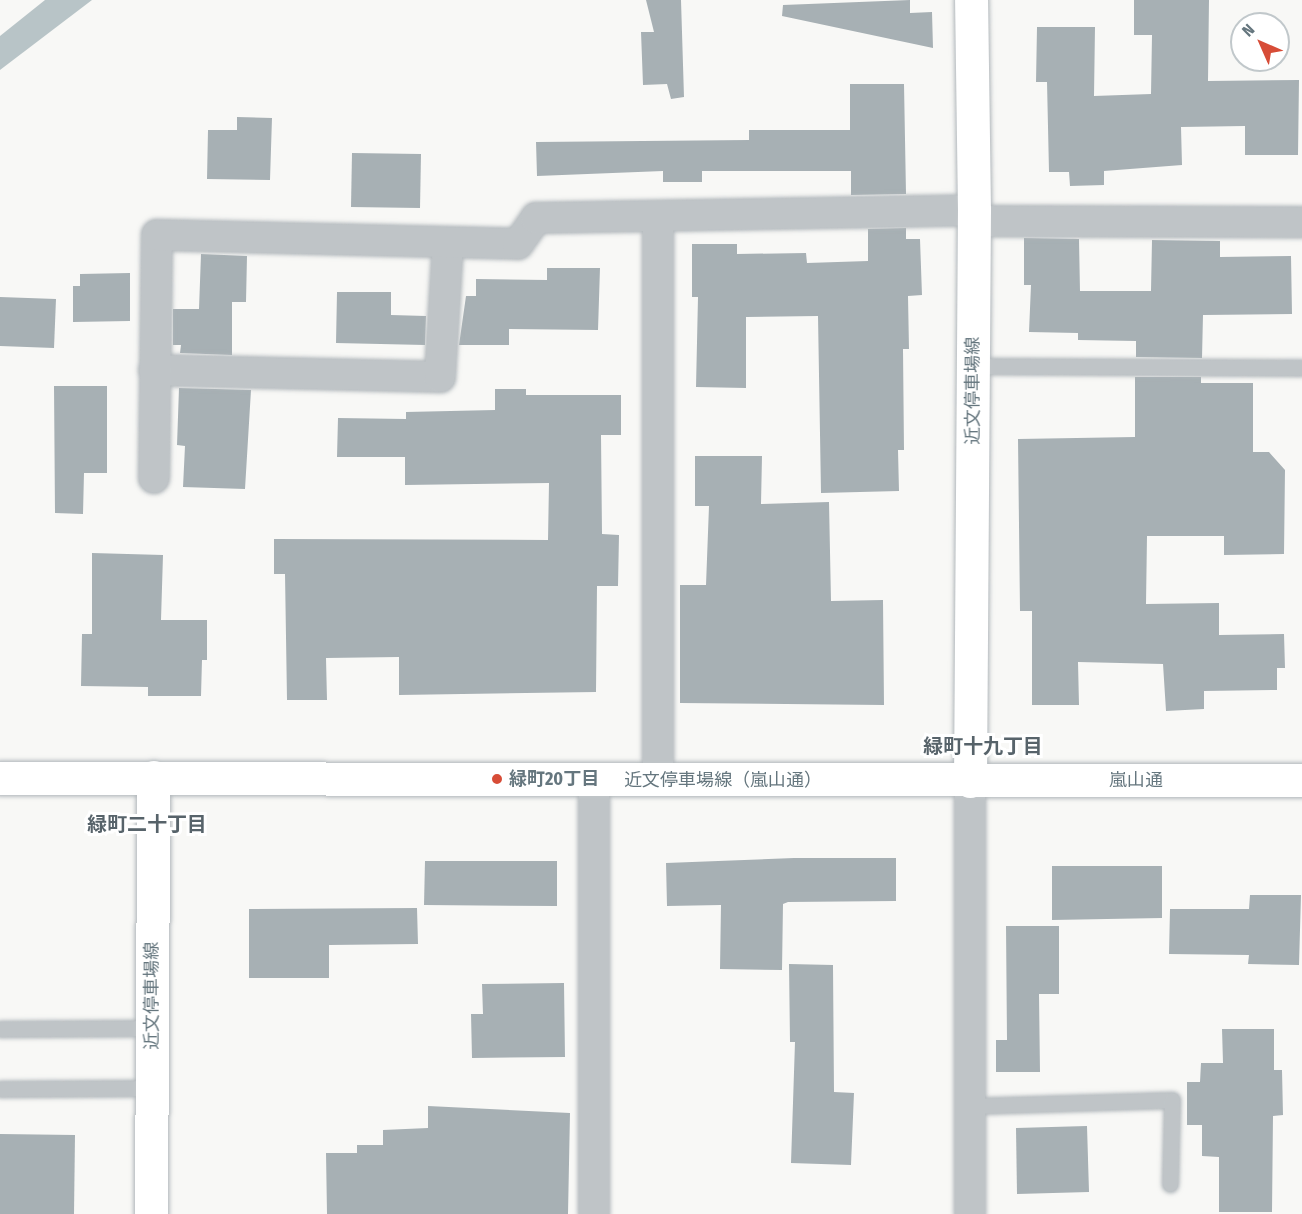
<!DOCTYPE html>
<html>
<head>
<meta charset="utf-8">
<style>
	body { margin:0 }
	#map { position:relative; width:1302px; height:1214px; overflow:hidden; background:#f8f8f6; font-family:"Fira Sans Condensed","Noto Sans JP",sans-serif }
	div>[style] { position:absolute }
	[style*='--x'] { left:calc(var(--x)*1px); top:calc(var(--y)*1px); width:calc(var(--w)*1px); rotate:calc(var(--a)*1deg) }
	.water>* { inset:0; background:#b8c4c7 }
	.building>* { inset:0; background:#a7b0b4 }
	.roads { filter:drop-shadow(0 0 2px #b2b8bc) drop-shadow(0 0 2px #b2b8bc) }
	.lane>* { height:15px; margin:-7.5px; padding:0 7.5px; transform-origin:7.5px; border-radius:7.5px; background:#bfc4c7 }
	.street>* { height:30px; margin:-15px; padding:0 15px; transform-origin:15px; border-radius:15px; background:#bfc4c7 }
	.secondary>* { height:33px; margin:-16.5px; padding:0 16.5px; transform-origin:16.5px; border-radius:16.5px; background:#fff }
	.dots>* { width:16px; height:16px; translate:-50% -50%; box-sizing:border-box; border:3px solid #fff; border-radius:50% }
	span { translate:-50% -50%; white-space:nowrap; text-align:center; line-height:1.15; -webkit-text-stroke:6px #fff; paint-order:stroke }
	.street-label { font-size:18px; color:#65767e }
	.poi-label { font-size:18px; color:#65767e; font-weight:700 }
	.left { translate:0 -50%; text-align:left }
	.neighbourhood-label { font-size:20px; color:#57636a; font-weight:700 }
	.north { position:absolute; left:1230px; top:12px; width:60px; height:60px; box-sizing:border-box; background:#fff; border:2px solid #c1c8cb; border-radius:50%; rotate:315deg; font-size:16px; font-weight:700; line-height:24px; text-align:center; color:#65767e }
	.north::after { content:''; display:block; margin:auto; width:21px; height:27px; background:#d74c37; clip-path:polygon(50% 0,100% 100%,50% 72%,0 100%) }
</style>
</head>
<body>
<div id="map">
	<div class="water">
		<div style="clip-path:polygon(45px 0,92px 0,0 70px,0 36px)"></div>
	</div>
	<div class="building">
		<div style="clip-path:polygon(646px 0,681px 0,684px 97px,671px 99px,667px 84px,643px 85px,641px 32px,654px 32px)"></div>
		<div style="clip-path:polygon(910px 0,910px 13px,932px 12px,933px 48px,782px 16px,783px 5px)"></div>
		<div style="clip-path:polygon(1134px 0,1209px 0,1208px 81px,1299px 80px,1298px 155px,1245px 155px,1245px 126px,1181px 127px,1182px 165px,1104px 171px,1104px 185px,1070px 186px,1069px 172px,1049px 172px,1047px 82px,1036px 82px,1037px 27px,1095px 27px,1094px 96px,1151px 94px,1152px 35px,1134px 35px)"></div>
		<div style="clip-path:polygon(850px 84px,904px 84px,906px 194px,851px 195px,851px 171px,702px 171px,702px 182px,663px 182px,663px 171px,537px 176px,536px 142px,749px 140px,749px 130px,850px 130px)"></div>
		<div style="clip-path:polygon(237px 117px,272px 118px,270px 180px,207px 179px,208px 130px,237px 130px)"></div>
		<div style="clip-path:polygon(352px 153px,421px 154px,420px 208px,351px 207px)"></div>
		<div style="clip-path:polygon(906px 228px,906px 239px,920px 239px,922px 295px,908px 296px,909px 349px,903px 349px,904px 450px,898px 450px,899px 491px,821px 493px,818px 316px,746px 317px,746px 388px,696px 387px,698px 297px,692px 297px,692px 244px,737px 244px,737px 254px,806px 253px,807px 263px,868px 261px,868px 229px)"></div>
		<div style="clip-path:polygon(1024px 238px,1079px 239px,1080px 291px,1151px 291px,1152px 240px,1220px 241px,1220px 257px,1291px 256px,1292px 314px,1203px 315px,1202px 358px,1136px 357px,1136px 341px,1078px 340px,1078px 333px,1029px 332px,1031px 285px,1024px 285px)"></div>
		<div style="clip-path:polygon(201px 254px,247px 256px,246px 302px,232px 302px,232px 355px,180px 353px,181px 345px,173px 345px,173px 309px,199px 309px)"></div>
		<div style="clip-path:polygon(547px 268px,600px 268px,598px 330px,509px 329px,509px 345px,459px 345px,466px 296px,476px 296px,476px 279px,547px 280px)"></div>
		<div style="clip-path:polygon(130px 273px,130px 321px,73px 322px,73px 286px,80px 286px,80px 274px)"></div>
		<div style="clip-path:polygon(337px 292px,391px 292px,391px 315px,426px 316px,425px 345px,336px 343px)"></div>
		<div style="clip-path:polygon(0 297px,56px 299px,54px 348px,0 346px)"></div>
		<div style="clip-path:polygon(1135px 377px,1201px 377px,1201px 383px,1253px 383px,1253px 452px,1269px 452px,1285px 470px,1284px 554px,1224px 555px,1224px 536px,1147px 536px,1146px 604px,1219px 603px,1219px 635px,1284px 634px,1285px 668px,1277px 668px,1277px 690px,1204px 691px,1204px 709px,1166px 711px,1163px 664px,1078px 662px,1079px 705px,1032px 705px,1032px 611px,1020px 611px,1018px 439px,1135px 437px)"></div>
		<div style="clip-path:polygon(54px 386px,107px 386px,107px 473px,84px 473px,83px 514px,55px 513px)"></div>
		<div style="clip-path:polygon(179px 388px,251px 390px,245px 489px,183px 487px,185px 446px,177px 445px)"></div>
		<div style="clip-path:polygon(495px 389px,526px 389px,526px 395px,621px 395px,621px 435px,601px 435px,602px 534px,619px 535px,618px 586px,597px 586px,596px 692px,399px 695px,399px 657px,326px 658px,327px 700px,287px 700px,285px 574px,274px 574px,274px 539px,548px 540px,549px 483px,405px 485px,405px 457px,337px 457px,338px 418px,406px 419px,406px 412px,495px 410px)"></div>
		<div style="clip-path:polygon(695px 456px,762px 456px,761px 504px,829px 502px,831px 601px,883px 600px,884px 705px,680px 703px,680px 585px,706px 585px,709px 506px,695px 506px)"></div>
		<div style="clip-path:polygon(92px 553px,163px 555px,161px 620px,207px 620px,207px 660px,202px 660px,201px 696px,148px 696px,148px 687px,81px 686px,82px 634px,92px 634px)"></div>
		<div style="clip-path:polygon(794px 858px,896px 858px,896px 901px,788px 902px,783px 904px,782px 970px,720px 969px,721px 905px,667px 906px,666px 863px)"></div>
		<div style="clip-path:polygon(425px 861px,557px 861px,557px 906px,424px 905px)"></div>
		<div style="clip-path:polygon(1052px 866px,1162px 866px,1162px 918px,1052px 920px)"></div>
		<div style="clip-path:polygon(1250px 895px,1301px 895px,1299px 965px,1248px 964px,1249px 955px,1169px 954px,1170px 909px,1249px 909px)"></div>
		<div style="clip-path:polygon(417px 908px,418px 944px,329px 945px,329px 978px,249px 978px,249px 909px)"></div>
		<div style="clip-path:polygon(1006px 926px,1059px 926px,1059px 994px,1039px 994px,1040px 1072px,996px 1072px,996px 1040px,1007px 1040px)"></div>
		<div style="clip-path:polygon(789px 964px,833px 965px,834px 1092px,854px 1093px,851px 1165px,791px 1163px,795px 1042px,790px 1042px)"></div>
		<div style="clip-path:polygon(564px 983px,565px 1057px,472px 1058px,471px 1014px,483px 1014px,482px 984px)"></div>
		<div style="clip-path:polygon(1222px 1029px,1274px 1029px,1274px 1070px,1282px 1070px,1283px 1115px,1273px 1116px,1272px 1212px,1219px 1212px,1219px 1157px,1202px 1156px,1202px 1125px,1187px 1125px,1187px 1082px,1200px 1082px,1201px 1063px,1223px 1063px)"></div>
		<div style="clip-path:polygon(428px 1106px,570px 1113px,568px 1214px,327px 1214px,326px 1153px,357px 1153px,357px 1145px,383px 1145px,383px 1130px,428px 1128px)"></div>
		<div style="clip-path:polygon(1087px 1126px,1089px 1192px,1017px 1194px,1016px 1128px)"></div>
		<div style="clip-path:polygon(0 1134px,75px 1135px,74px 1214px,0 1214px)"></div>
	</div>
	<div class="roads">
		<div class="lane">
			<div style="--x:973;--y:366;--w:329;--a:0.3"></div>
			<div style="--x:0;--y:1029;--w:152;--a:-0.4"></div>
			<div style="--x:0;--y:1089;--w:152;--a:-0.4"></div>
			<div style="--x:970;--y:1106;--w:202;--a:-1.7"></div>
			<div style="--x:1172;--y:1100;--w:84;--a:91.4"></div>
		</div>
		<div class="street">
			<div style="--x:973;--y:221;--w:329;--a:0.2"></div>
			<div style="--x:154;--y:370;--w:286;--a:1.4"></div>
			<div style="--x:440;--y:377;--w:135;--a:-86.6"></div>
			<div style="--x:154;--y:478;--w:243;--a:-89.3"></div>
			<div style="--x:157;--y:235;--w:361;--a:1.4"></div>
			<div style="--x:518;--y:244;--w:32;--a:-55"></div>
			<div style="--x:536;--y:218;--w:438;--a:-1"></div>
			<div style="--x:594;--y:779;--w:435;--a:90"></div>
			<div style="--x:658;--y:779;--w:562;--a:-90"></div>
			<div style="--x:970;--y:781;--w:433;--a:90"></div>
		</div>
		<div class="secondary">
			<div style="--x:0;--y:778;--w:1302;--a:0.09"></div>
			<div style="--x:970;--y:781;--w:571;--a:-89.6"></div>
			<div style="--x:974;--y:210;--w:210;--a:-90.8"></div>
			<div style="--x:151;--y:1214;--w:437;--a:-89.7"></div>
		</div>
	</div>
	<div class="dots">
		<div style="left:497px;top:779px;background:#d74c37"></div>
	</div>
	<div class="street-label">
		<span style="left:973px;top:391px;rotate:-90deg">近文停車場線</span>
		<span style="left:723px;top:780px">近文停車場線（嵐山通）</span>
		<span style="left:1136px;top:780px">嵐山通</span>
		<span style="left:152px;top:996px;rotate:-90deg">近文停車場線</span>
	</div>
	<div class="poi-label">
		<span class="left" style="left:509px;top:779px">緑町20丁目</span>
	</div>
	<div class="neighbourhood-label">
		<span style="left:983px;top:746px">緑町十九丁目</span>
		<span style="left:147px;top:824px">緑町二十丁目</span>
	</div>
	<div class="north">N</div>
</div>
</body>
</html>
